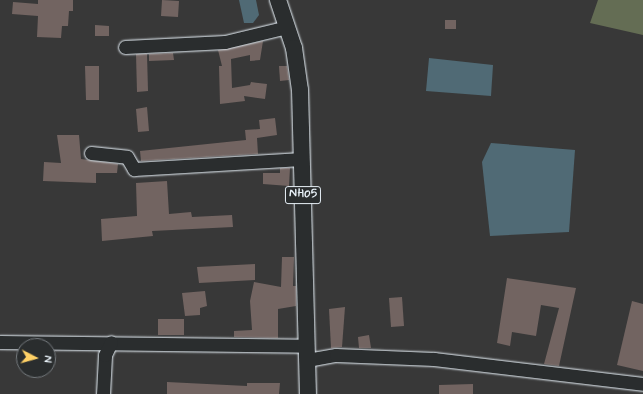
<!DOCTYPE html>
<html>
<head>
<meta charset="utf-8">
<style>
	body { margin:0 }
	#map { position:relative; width:643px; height:394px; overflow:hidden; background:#383838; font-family:Mynerve,sans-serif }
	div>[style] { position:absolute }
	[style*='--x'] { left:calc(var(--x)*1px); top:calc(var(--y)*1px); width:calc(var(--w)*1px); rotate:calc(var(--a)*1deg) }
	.green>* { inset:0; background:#646d54 }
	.water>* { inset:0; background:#506a75 }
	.building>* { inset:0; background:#726461 }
	.roads { filter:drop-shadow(0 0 1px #e8f1f8) drop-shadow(0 0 1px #e8f1f8) }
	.minor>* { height:13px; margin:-6.5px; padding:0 6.5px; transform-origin:6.5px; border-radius:6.5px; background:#2a2d2e }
	.major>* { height:16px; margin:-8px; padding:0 8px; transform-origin:8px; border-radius:8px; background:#2a2d2e }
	span { translate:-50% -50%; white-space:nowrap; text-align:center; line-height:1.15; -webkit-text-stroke:4px #2a2d2e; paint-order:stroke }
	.shield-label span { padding:1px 3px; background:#2a2d2e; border:1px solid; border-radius:3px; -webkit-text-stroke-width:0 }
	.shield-label { font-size:12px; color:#e8f1f8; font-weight:700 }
	.north { position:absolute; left:16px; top:338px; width:40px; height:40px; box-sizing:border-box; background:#2a2d2e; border:1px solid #767b7f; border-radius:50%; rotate:96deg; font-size:11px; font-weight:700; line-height:16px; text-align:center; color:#e8f1f8 }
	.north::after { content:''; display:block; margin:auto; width:14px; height:18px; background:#ffd166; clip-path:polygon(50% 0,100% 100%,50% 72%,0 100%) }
</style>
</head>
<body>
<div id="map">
	<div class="green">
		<div style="clip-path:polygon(598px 0,643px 0,643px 35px,590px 23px)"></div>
	</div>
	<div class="water">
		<div style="clip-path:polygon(239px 0,256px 0,259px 15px,253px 23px,244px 23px)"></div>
		<div style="clip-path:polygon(429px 58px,493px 65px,491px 96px,426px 91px)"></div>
		<div style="clip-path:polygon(491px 143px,575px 150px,569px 232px,490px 236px,482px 162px)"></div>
	</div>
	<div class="building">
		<div style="clip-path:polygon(38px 0,73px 0,73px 11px,69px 11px,68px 26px,62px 26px,61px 38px,37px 37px,38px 16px,12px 14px,13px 2px,38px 4px)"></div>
		<div style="clip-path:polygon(162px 0,179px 1px,178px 17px,161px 16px)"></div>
		<div style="clip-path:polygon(445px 20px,456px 20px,456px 29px,445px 29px)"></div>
		<div style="clip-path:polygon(95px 25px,109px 26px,109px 36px,95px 36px)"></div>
		<div style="clip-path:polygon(263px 41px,260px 60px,250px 61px,250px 55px,231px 59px,232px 88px,250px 85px,251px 82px,267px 84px,265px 99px,244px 96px,245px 101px,220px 104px,219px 66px,222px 66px,218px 50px)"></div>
		<div style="clip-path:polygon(173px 53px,174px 60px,149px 61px,149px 54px)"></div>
		<div style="clip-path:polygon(136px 54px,147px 54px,148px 91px,137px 92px)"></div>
		<div style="clip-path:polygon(85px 66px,99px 66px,99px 100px,86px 100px)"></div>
		<div style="clip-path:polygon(279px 66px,287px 66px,289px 80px,280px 81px)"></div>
		<div style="clip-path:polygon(147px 107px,149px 131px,138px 132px,136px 109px)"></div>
		<div style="clip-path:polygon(275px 118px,277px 135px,257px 138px,258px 154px,141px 161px,140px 151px,246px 140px,245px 130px,260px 129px,259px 120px)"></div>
		<div style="clip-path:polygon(57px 135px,79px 135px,81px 159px,118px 164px,117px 173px,96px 173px,96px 183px,43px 181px,44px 162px,61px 163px)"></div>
		<div style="clip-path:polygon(280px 168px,290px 168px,289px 186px,263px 184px,263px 173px,280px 173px)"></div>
		<div style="clip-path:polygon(167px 181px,169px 214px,191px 212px,192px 217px,232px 215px,233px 227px,152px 231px,153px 236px,102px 241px,101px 219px,137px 216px,136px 183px)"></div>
		<div style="clip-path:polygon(282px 257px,294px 257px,293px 286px,296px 286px,296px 306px,278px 309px,278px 338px,234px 337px,234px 331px,252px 330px,250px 301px,254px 282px,281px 287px)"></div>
		<div style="clip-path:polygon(255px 264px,255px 280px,199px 283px,197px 267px)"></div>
		<div style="clip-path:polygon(507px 278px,576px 288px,559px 366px,544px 364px,559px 308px,541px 305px,536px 336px,512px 332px,510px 346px,497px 343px)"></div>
		<div style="clip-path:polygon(205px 291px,207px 306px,200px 308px,200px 315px,185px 316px,182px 293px)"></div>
		<div style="clip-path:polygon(402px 297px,404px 326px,391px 327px,389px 298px)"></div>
		<div style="clip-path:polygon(632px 301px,643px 304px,643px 371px,617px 365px)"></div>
		<div style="clip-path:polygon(345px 307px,342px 347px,331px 348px,329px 309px)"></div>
		<div style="clip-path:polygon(158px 319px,184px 319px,184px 335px,158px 335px)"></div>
		<div style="clip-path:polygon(369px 335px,371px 348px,359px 348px,358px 337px)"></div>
		<div style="clip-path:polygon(167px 382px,247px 386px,247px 383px,280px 383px,279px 394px,167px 394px)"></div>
		<div style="clip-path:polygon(473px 384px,473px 394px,439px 394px,439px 385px)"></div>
	</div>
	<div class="roads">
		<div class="minor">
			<div style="--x:125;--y:47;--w:100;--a:-2.9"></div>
			<div style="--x:225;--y:42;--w:64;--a:-13.6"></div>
			<div style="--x:91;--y:153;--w:36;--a:6"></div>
			<div style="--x:127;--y:157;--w:14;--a:60"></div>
			<div style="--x:134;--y:169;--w:168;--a:-3.4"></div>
			<div style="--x:0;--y:342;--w:307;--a:0.7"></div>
			<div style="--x:307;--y:360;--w:29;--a:-10"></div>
			<div style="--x:336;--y:355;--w:98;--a:2.3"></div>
			<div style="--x:434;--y:359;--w:210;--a:6.8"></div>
			<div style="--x:103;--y:394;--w:39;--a:-87"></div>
			<div style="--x:105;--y:355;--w:14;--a:-65"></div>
		</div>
		<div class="major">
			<div style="--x:278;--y:0;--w:51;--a:71.6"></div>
			<div style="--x:294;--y:48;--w:42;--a:81.9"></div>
			<div style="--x:300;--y:90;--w:304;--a:88.5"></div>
		</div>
	</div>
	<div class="shield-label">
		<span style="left:303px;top:195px">NH05</span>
	</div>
	<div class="north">N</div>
</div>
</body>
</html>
